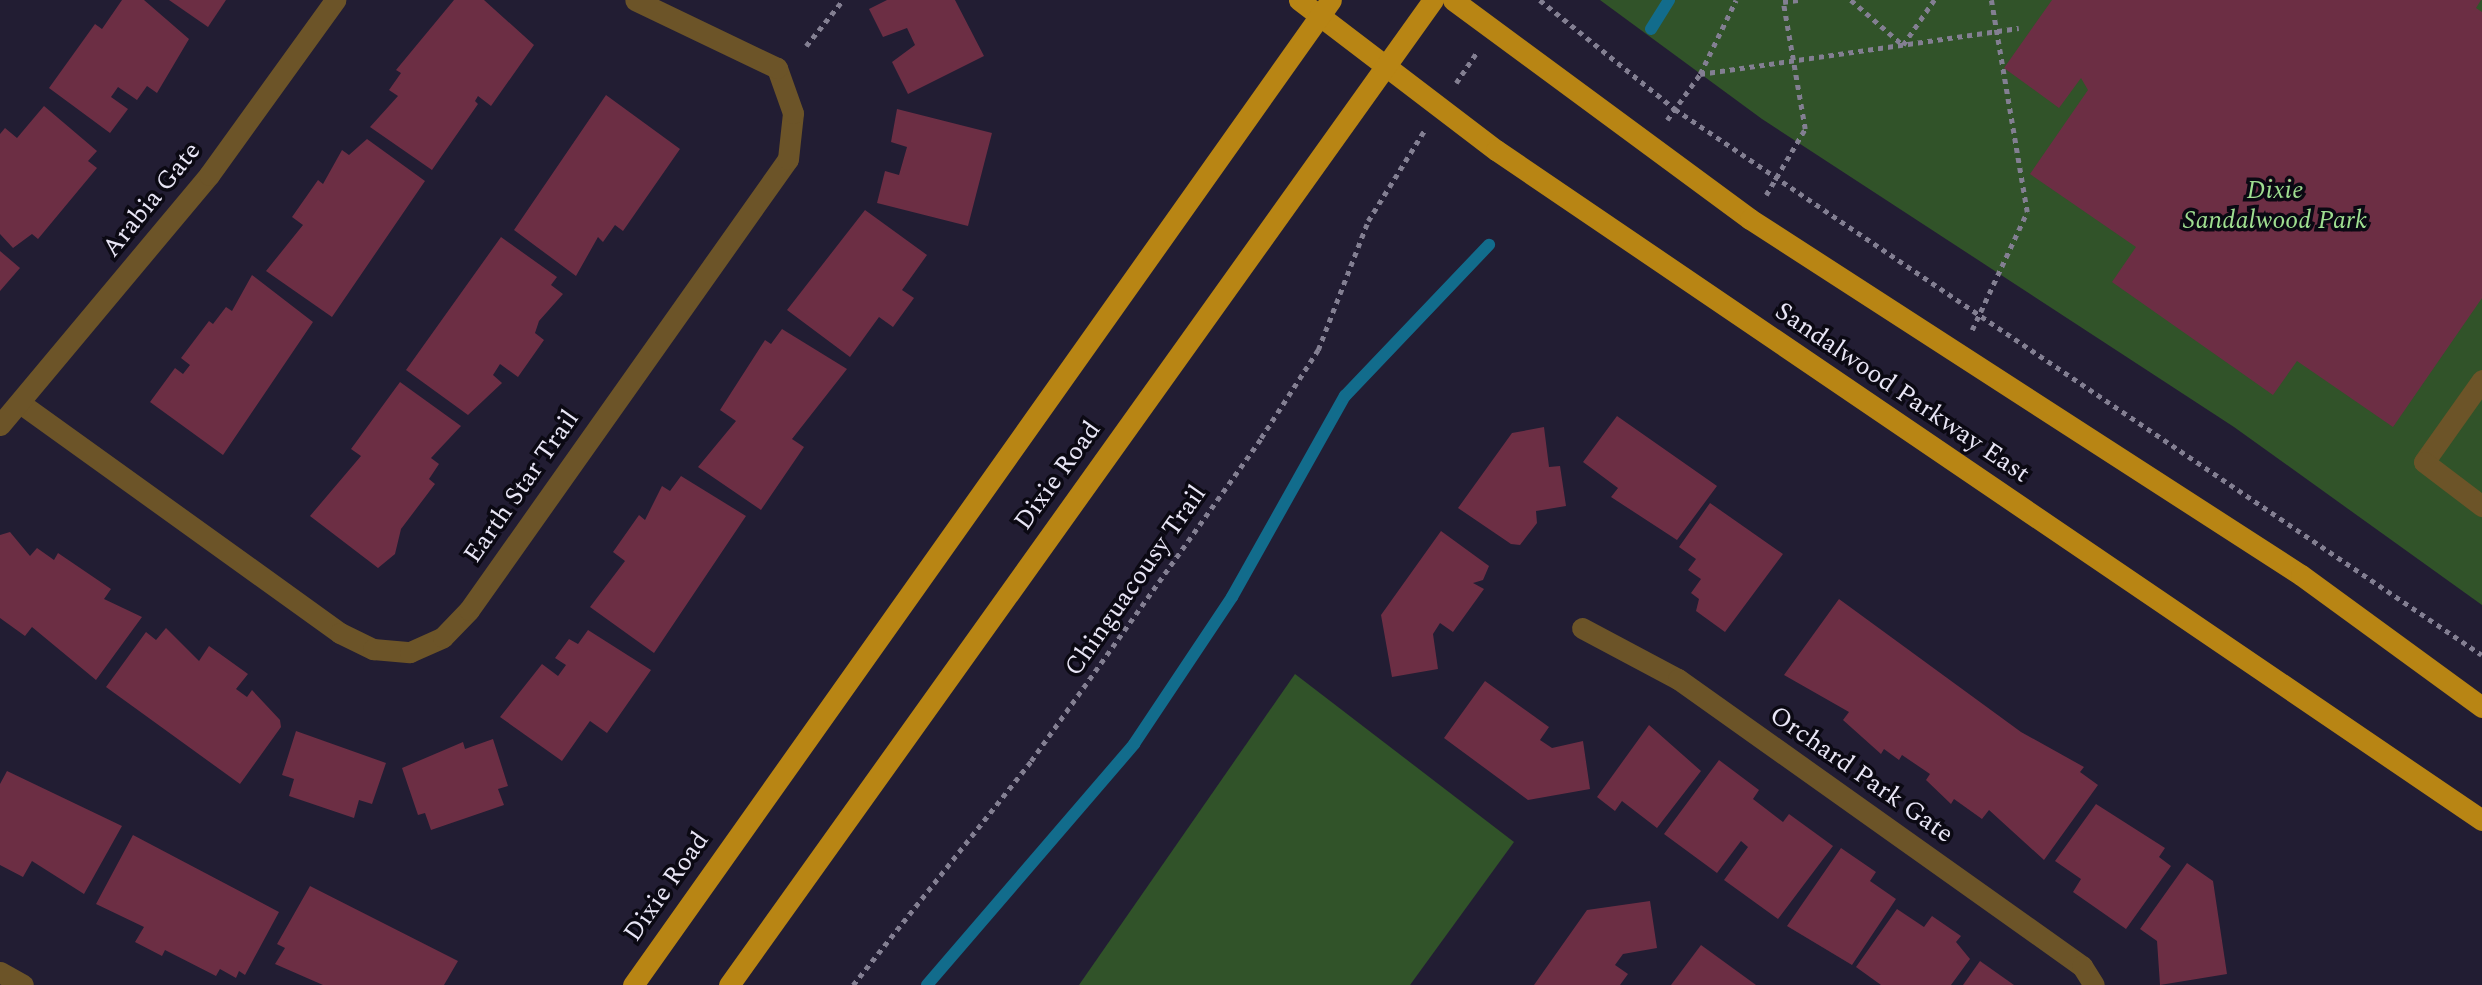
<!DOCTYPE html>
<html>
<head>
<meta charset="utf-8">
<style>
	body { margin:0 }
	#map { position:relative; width:2482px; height:985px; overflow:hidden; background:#221d33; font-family:Spectral,serif }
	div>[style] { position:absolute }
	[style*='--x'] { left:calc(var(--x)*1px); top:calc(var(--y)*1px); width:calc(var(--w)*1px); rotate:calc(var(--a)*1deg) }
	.green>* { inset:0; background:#315329 }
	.stream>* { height:12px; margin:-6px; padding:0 6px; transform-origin:6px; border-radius:6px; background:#126c8c }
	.building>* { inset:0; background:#6c2e44 }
	.path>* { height:4.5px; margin-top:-2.25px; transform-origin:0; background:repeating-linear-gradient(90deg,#837f92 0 5px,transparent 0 10px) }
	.minor>* { height:21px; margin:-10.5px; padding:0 10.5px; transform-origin:10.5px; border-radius:10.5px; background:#6c5428 }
	.major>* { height:21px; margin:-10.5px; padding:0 10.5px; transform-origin:10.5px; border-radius:10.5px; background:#b88514 }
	span { translate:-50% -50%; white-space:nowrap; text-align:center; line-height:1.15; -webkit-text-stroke:7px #0b0913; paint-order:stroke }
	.park-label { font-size:26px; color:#9fde90; font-style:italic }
	.street-label { font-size:26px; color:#e8e5f5 }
</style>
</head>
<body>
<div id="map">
	<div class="green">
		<div style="clip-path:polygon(1600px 0,2482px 0,2482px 605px,2234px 427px,1762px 119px)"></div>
		<div style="clip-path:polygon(1295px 674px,1514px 842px,1410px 985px,1079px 985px)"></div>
	</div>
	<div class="stream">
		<div style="--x:1651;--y:29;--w:34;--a:-58"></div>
		<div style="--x:927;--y:985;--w:318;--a:-49.3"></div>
		<div style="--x:1134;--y:744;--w:177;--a:-56.3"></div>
		<div style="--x:1232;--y:597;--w:231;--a:-60.7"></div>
		<div style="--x:1345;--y:396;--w:209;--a:-46.4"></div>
	</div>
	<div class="building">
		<div style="clip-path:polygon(122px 0,144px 0,189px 39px,157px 93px,147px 86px,137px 100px,118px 87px,111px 97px,128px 109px,110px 133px,49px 88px,95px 24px,102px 29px)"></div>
		<div style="clip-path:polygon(169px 0,226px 0,208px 27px)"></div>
		<div style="clip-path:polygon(454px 0,484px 0,534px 45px,491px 106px,478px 96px,475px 101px,478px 104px,432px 170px,370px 127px,398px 96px,389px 90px,401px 73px,396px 70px)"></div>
		<div style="clip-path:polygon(887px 0,955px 0,984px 56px,908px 94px,892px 62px,915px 45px,907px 28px,883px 37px,869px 9px)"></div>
		<div style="clip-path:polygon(2052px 0,2481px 0,2476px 8px,2482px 12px,2482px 298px,2393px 427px,2297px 361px,2273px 395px,2112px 282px,2136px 247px,2030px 174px,2088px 90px,2081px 78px,2059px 108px,2004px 68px)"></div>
		<div style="clip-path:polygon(606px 95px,680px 149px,623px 231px,615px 225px,603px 242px,598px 237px,576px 276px,514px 230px)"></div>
		<div style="clip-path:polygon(44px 106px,97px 151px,88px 161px,97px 168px,38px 239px,32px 234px,13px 248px,0 234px,0 134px,5px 128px,17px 138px)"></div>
		<div style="clip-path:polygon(897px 109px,992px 133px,968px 226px,877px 203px,885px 171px,899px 175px,907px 147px,891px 142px)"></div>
		<div style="clip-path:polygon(367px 139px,425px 181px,332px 317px,266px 271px,303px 225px,292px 217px,318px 180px,323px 184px,342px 150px,349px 155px)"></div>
		<div style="clip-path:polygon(865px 210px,927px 255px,902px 290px,914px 298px,893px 327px,879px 317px,850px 357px,787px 310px)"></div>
		<div style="clip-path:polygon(501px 237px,557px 277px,551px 285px,563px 294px,539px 321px,535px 333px,544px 340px,518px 377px,500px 364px,493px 375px,502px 383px,468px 415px,406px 370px)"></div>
		<div style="clip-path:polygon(0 251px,20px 268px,0 291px)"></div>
		<div style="clip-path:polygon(252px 275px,313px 322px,223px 455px,150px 402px,175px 368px,183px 374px,190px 365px,181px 358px,209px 321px,213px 324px,226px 307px,232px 311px)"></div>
		<div style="clip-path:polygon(782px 329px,847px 369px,792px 439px,804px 447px,761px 510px,698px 467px,736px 421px,720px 410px,765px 340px,771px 344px)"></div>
		<div style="clip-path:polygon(400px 382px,461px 426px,431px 458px,439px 464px,429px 479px,435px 484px,401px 529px,395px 554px,378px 568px,310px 516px,361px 456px,351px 449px)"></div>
		<div style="clip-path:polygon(1617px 416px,1717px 486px,1677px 540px,1611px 497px,1618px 488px,1583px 462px)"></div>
		<div style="clip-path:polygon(1544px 427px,1549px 467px,1560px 466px,1566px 506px,1536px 511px,1537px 523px,1520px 545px,1511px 544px,1458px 508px,1512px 433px)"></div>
		<div style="clip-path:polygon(681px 476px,746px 516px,654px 653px,590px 607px,625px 561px,613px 552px,639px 515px,645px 520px,662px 486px,670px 491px)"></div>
		<div style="clip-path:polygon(1710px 503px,1783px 554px,1725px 632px,1696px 611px,1699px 599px,1691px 593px,1701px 579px,1688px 570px,1696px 559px,1679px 547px)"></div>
		<div style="clip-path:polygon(1441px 531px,1489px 566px,1483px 580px,1473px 583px,1484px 589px,1453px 632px,1440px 623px,1433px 634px,1438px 669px,1392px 677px,1381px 615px)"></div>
		<div style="clip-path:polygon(10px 532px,30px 556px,37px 548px,54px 560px,58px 553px,111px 589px,104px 599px,142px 617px,96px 680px,32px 627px,25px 636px,0 618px,0 535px)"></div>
		<div style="clip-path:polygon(1839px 599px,2021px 732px,2084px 767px,2080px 772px,2098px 785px,2044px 860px,1989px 810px,1982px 819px,1954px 799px,1951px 804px,1926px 780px,1930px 774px,1902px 755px,1899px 760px,1884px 749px,1881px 754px,1843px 720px,1849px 712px,1784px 675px)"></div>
		<div style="clip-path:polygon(166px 628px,199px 661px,209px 646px,248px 674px,236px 689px,247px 697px,252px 690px,280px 720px,281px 727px,240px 784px,106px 687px,146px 632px,156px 640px)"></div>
		<div style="clip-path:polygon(588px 630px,651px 670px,607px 733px,590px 721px,562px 761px,500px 717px,542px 664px,558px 676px,566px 665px,555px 658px,569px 639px,578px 644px)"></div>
		<div style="clip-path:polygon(1485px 681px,1549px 727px,1540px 740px,1552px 748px,1583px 741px,1590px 789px,1528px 800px,1444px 738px)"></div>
		<div style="clip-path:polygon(1649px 725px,1701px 771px,1657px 828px,1622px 801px,1615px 811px,1597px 797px)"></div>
		<div style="clip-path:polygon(296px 731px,386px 763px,372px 804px,359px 800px,354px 818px,289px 796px,294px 779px,282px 775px)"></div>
		<div style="clip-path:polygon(493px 739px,508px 786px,498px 789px,504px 805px,431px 830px,425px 813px,418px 815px,402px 768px,463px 742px,465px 749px)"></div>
		<div style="clip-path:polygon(1719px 760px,1759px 790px,1753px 799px,1783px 822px,1789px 814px,1833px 846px,1778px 919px,1724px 880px,1748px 847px,1741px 841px,1717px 873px,1664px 834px)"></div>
		<div style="clip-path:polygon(7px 771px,122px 826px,84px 894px,32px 861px,23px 877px,0 865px,0 784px)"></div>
		<div style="clip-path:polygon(2096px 804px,2165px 848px,2159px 857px,2171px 866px,2126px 929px,2073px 892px,2081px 879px,2055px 861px)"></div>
		<div style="clip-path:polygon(133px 835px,279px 912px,245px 975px,239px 971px,236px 978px,220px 969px,216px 976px,165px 950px,162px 956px,135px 942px,144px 927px,96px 904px)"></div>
		<div style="clip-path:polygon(1841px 848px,1876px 872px,1870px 881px,1896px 899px,1852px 965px,1787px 926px)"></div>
		<div style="clip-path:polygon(2187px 863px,2213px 881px,2227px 974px,2160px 985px,2157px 941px,2140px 929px)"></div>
		<div style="clip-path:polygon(310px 886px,458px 961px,444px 985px,323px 985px,275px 964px,285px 948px,277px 944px)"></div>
		<div style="clip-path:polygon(1650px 901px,1657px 948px,1623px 954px,1615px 965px,1628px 974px,1620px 985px,1534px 985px,1587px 910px)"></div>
		<div style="clip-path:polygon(1897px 909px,1924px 927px,1932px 916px,1961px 936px,1956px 942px,1970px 959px,1951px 985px,1881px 985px,1856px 967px)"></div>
		<div style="clip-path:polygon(1701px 945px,1756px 985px,1671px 985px)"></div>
		<div style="clip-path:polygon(1980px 961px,2014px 985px,1963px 985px)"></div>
	</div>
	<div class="path">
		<div style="--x:1540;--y:0;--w:174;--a:38.9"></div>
		<div style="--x:1675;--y:109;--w:974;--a:34.08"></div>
		<div style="--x:1851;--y:0;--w:69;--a:40.9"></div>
		<div style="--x:1903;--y:45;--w:55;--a:-55.4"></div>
		<div style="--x:806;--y:46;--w:59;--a:-51.2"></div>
		<div style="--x:1700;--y:74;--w:322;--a:-8.2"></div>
		<div style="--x:1456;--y:83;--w:36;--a:-56"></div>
		<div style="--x:1667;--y:120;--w:57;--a:-54.3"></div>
		<div style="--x:1700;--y:74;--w:82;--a:-64.1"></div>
		<div style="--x:1766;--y:195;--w:77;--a:-59.4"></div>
		<div style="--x:1805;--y:129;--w:129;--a:-99.8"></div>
		<div style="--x:1783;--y:2;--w:15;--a:-8"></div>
		<div style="--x:1972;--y:330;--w:130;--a:-65"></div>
		<div style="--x:2027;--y:212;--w:215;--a:-99.6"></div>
		<div style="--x:853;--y:985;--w:286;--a:-51.5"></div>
		<div style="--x:1031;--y:761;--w:397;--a:-54.5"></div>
		<div style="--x:1261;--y:438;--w:105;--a:-57.1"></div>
		<div style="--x:1318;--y:350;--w:138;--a:-68.8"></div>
		<div style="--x:1368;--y:221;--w:106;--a:-58.1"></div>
	</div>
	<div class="minor">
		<div style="--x:2482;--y:380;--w:100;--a:125.3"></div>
		<div style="--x:2424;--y:462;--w:73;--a:37.2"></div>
		<div style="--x:20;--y:403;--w:394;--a:35.7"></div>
		<div style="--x:340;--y:633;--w:37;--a:26"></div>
		<div style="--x:373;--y:649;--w:37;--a:5"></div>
		<div style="--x:410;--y:652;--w:36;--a:-24"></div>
		<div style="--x:443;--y:637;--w:37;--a:-46"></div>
		<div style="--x:469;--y:610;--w:552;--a:-54.73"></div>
		<div style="--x:788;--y:159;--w:46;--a:-83.8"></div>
		<div style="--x:793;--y:113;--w:48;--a:-109.6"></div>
		<div style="--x:777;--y:68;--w:157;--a:-154.4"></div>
		<div style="--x:0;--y:425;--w:326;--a:-50.1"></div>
		<div style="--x:209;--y:175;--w:216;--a:-54.2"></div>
		<div style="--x:1582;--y:628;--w:109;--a:28"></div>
		<div style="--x:1678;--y:679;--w:496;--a:35.4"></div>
		<div style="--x:2082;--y:966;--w:22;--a:58"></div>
		<div style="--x:0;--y:972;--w:26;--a:29"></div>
	</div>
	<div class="major">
		<div style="--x:1299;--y:0;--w:248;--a:37.3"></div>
		<div style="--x:1496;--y:150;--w:1192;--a:34.2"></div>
		<div style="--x:1453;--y:0;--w:369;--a:36.4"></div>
		<div style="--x:1750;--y:219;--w:656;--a:32.87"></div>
		<div style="--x:2301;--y:575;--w:224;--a:36.1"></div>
		<div style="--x:633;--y:985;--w:1207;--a:-54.68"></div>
		<div style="--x:729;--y:985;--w:1211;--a:-54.45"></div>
	</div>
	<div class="park-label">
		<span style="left:2275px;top:206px">Dixie<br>Sandalwood Park</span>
	</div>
	<div class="street-label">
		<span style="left:152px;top:200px;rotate:-51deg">Arabia Gate</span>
		<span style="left:1902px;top:393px;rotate:34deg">Sandalwood Parkway East</span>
		<span style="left:1058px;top:476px;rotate:-54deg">Dixie Road</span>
		<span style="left:522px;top:487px;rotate:-55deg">Earth Star Trail</span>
		<span style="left:1136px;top:581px;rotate:-55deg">Chinguacousy Trail</span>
		<span style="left:1861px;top:775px;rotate:35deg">Orchard Park Gate</span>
		<span style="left:667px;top:887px;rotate:-55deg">Dixie Road</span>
	</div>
</div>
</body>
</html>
